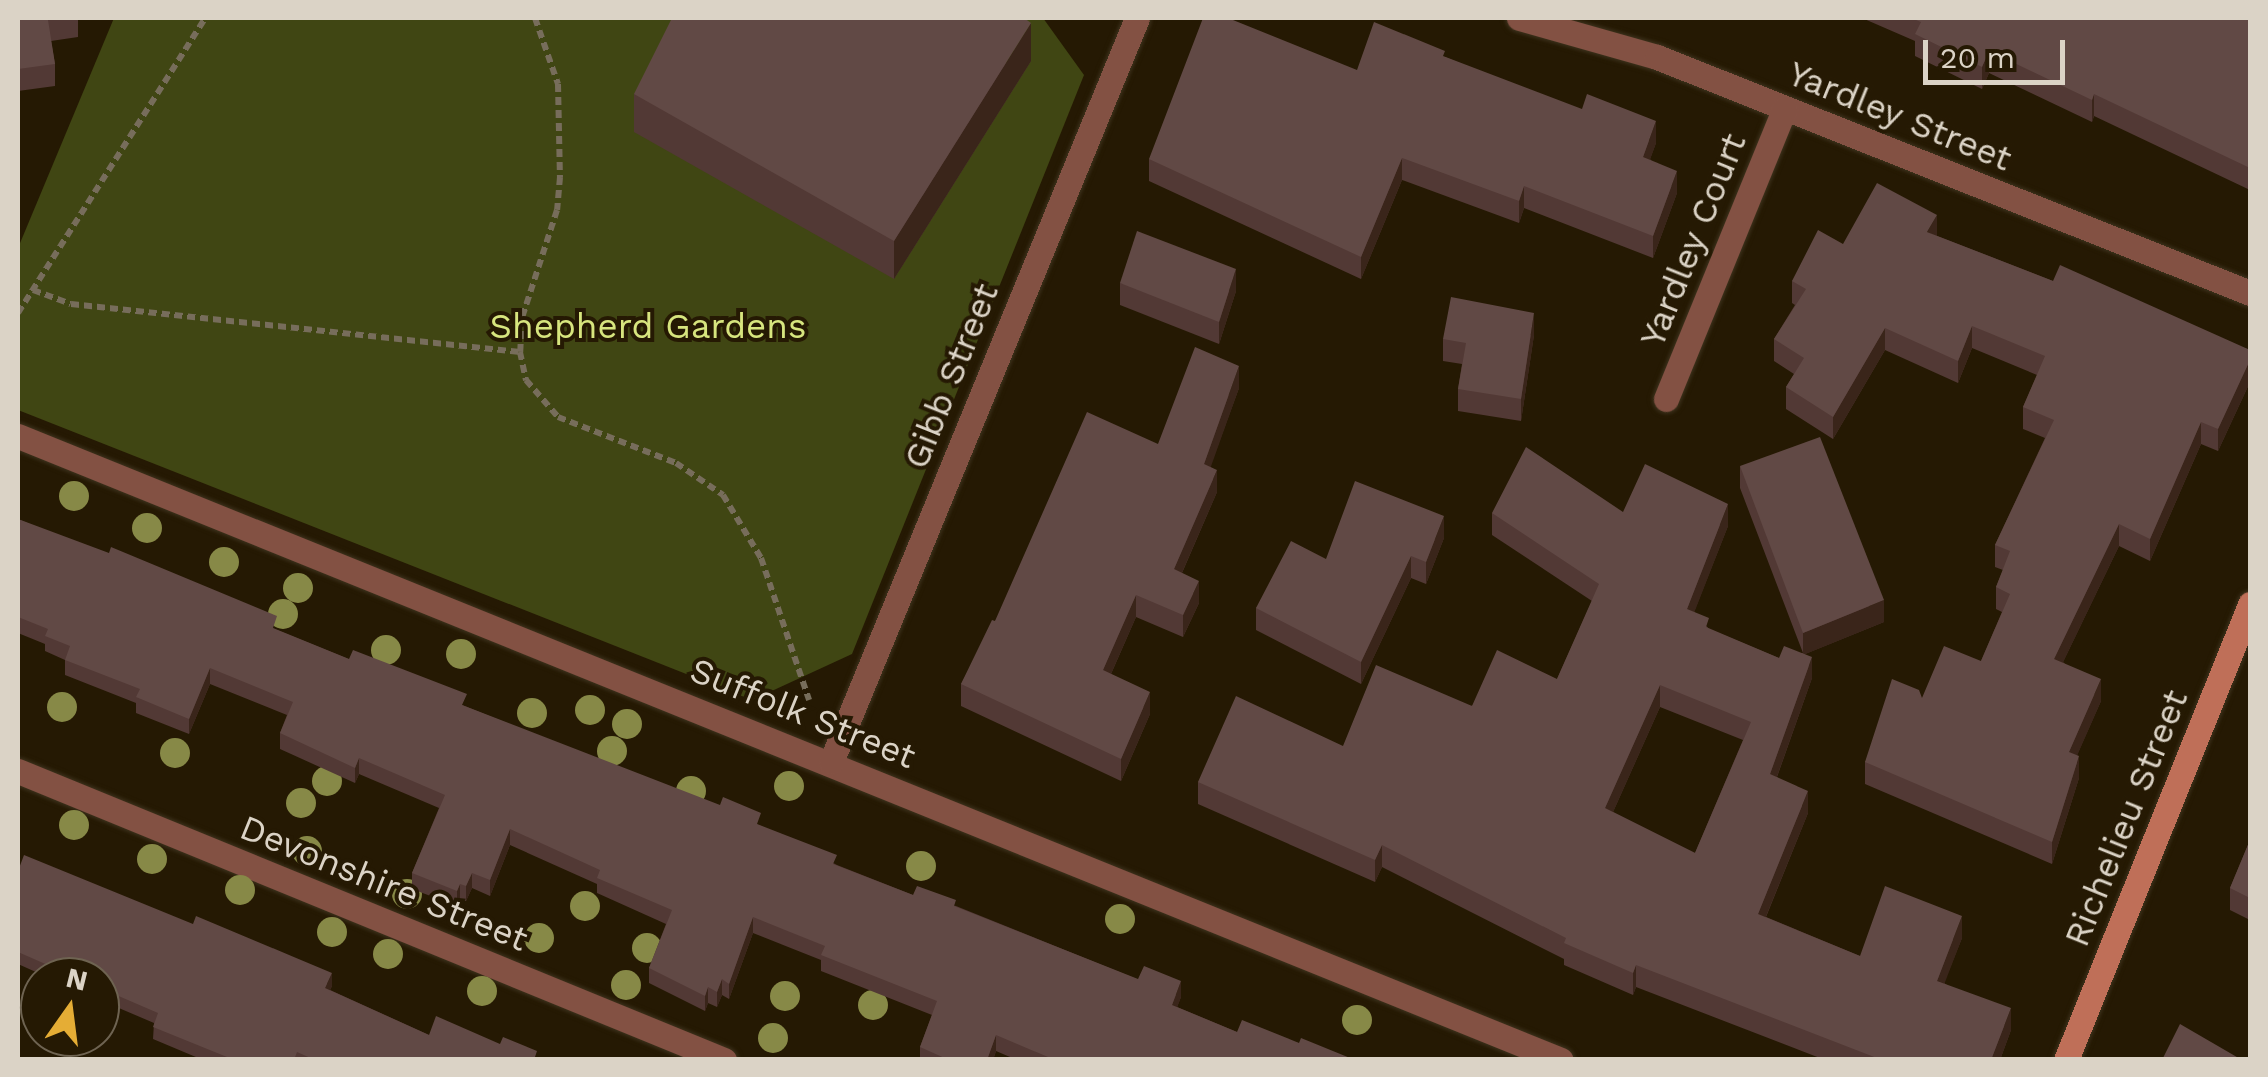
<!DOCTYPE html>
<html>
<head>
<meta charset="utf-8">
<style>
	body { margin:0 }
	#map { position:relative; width:2268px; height:1077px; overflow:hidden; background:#251903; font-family:"Work Sans",sans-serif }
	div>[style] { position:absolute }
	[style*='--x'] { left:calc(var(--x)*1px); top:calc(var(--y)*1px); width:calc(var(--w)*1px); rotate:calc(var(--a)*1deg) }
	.green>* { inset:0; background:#404613 }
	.path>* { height:6px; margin-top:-3px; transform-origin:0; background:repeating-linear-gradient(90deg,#776d5b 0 8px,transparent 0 13px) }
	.roads { filter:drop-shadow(0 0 2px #3e331e) drop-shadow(0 0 2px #3e331e) }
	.street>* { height:25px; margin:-12.5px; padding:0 12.5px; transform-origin:12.5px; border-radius:12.5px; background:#835143 }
	.secondary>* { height:25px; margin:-12.5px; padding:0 12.5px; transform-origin:12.5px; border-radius:12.5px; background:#bf6f58 }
	.trees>* { width:30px; height:30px; margin:-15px; border-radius:50%; background:#878947 }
	.wall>* { inset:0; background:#523935 }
	.shaded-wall>* { inset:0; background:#3a251a }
	.building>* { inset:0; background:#614945 }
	span { translate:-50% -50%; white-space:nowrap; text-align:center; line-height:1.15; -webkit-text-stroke:8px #251903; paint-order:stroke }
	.street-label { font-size:35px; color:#dbd3c6 }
	.park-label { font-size:35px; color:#d7e57e }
	.frame { position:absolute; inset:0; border:20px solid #dbd3c6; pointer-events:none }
	.north { position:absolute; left:20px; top:957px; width:100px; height:100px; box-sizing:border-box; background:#251903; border:2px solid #6e6351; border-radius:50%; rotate:14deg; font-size:28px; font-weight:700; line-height:40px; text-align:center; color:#dbd3c6 }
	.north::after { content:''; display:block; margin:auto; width:35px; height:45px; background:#e5ad35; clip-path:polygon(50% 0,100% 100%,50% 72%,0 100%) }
	.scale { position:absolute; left:1923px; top:40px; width:142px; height:45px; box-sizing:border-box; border:5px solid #dbd3c6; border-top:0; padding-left:12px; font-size:30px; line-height:35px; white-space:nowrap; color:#dbd3c6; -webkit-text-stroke:8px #251903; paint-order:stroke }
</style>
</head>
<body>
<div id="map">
	<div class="green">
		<div style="clip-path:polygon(114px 18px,1043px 18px,1084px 75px,852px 654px,752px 700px,18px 410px,18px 248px)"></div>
	</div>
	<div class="path">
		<div style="--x:535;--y:18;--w:70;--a:70.8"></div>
		<div style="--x:558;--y:84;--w:93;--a:88.8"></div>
		<div style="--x:560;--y:177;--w:33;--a:95"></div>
		<div style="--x:557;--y:210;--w:114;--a:108"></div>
		<div style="--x:522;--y:318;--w:34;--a:93"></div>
		<div style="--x:520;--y:352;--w:29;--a:78"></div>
		<div style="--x:526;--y:380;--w:49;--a:49.1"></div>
		<div style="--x:558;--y:417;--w:127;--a:21.3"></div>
		<div style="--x:676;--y:463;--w:57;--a:34.2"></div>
		<div style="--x:723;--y:495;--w:74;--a:58.9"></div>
		<div style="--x:761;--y:558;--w:150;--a:71.3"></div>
		<div style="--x:33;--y:290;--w:40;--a:20.2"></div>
		<div style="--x:71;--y:304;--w:452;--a:6.1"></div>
		<div style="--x:18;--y:313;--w:349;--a:-57.6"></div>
	</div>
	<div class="roads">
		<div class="street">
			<div style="--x:1519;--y:18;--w:143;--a:15.8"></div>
			<div style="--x:1657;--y:57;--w:638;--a:21.7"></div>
			<div style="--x:1666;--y:399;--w:314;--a:-67.8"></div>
			<div style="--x:18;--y:436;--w:1664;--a:22.02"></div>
			<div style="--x:831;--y:762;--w:804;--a:-67.64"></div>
			<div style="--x:18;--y:771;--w:763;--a:22.26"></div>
		</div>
		<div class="secondary">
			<div style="--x:2066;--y:1060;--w:492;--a:-68"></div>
		</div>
	</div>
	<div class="trees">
		<div style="left:74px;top:496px"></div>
		<div style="left:147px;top:528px"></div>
		<div style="left:224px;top:562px"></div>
		<div style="left:298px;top:588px"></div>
		<div style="left:283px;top:614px"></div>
		<div style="left:386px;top:650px"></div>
		<div style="left:461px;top:654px"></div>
		<div style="left:62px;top:707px"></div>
		<div style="left:590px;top:710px"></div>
		<div style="left:532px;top:713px"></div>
		<div style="left:627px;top:724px"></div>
		<div style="left:612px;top:751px"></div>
		<div style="left:175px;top:753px"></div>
		<div style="left:327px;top:781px"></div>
		<div style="left:789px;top:786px"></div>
		<div style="left:691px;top:791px"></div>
		<div style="left:301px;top:803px"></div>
		<div style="left:74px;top:825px"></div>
		<div style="left:307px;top:851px"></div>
		<div style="left:152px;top:859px"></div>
		<div style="left:921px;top:866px"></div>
		<div style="left:240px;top:890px"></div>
		<div style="left:407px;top:894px"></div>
		<div style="left:585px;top:906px"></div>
		<div style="left:1120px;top:919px"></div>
		<div style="left:332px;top:932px"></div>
		<div style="left:539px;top:938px"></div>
		<div style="left:647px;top:948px"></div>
		<div style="left:388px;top:954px"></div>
		<div style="left:626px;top:985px"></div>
		<div style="left:482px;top:991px"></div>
		<div style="left:785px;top:996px"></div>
		<div style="left:873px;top:1005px"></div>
		<div style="left:1357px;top:1020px"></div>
		<div style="left:773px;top:1038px"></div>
	</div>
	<div class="wall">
		<div style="clip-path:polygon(18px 18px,78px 18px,78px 37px,51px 41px,55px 64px,55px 86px,18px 91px)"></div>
		<div style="clip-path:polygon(1862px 18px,2250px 18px,2250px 190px,2094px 116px,2092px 122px,1989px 73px,1982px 89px,1915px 56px,1915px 41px)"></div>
		<div style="clip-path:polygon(1445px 57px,1656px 143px,1650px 159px,1677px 193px,1653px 258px,1524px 208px,1519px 223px,1402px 180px,1361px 279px,1149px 181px,1149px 159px,1357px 70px)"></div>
		<div style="clip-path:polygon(1031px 61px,894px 279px,634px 132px,634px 94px)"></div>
		<div style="clip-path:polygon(1937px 236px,2053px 281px,2250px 350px,2250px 382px,2218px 451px,2201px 444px,2150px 561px,2119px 546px,2063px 662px,2101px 701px,2077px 755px,2079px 778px,2052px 864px,1865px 784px,1865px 762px,1922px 698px,1981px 661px,2002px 612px,1996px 609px,1996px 587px,2003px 570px,1995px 567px,1995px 545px,2045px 438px,2023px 429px,2023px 407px,2037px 375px,1972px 348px,1958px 383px,1885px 350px,1833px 439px,1786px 409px,1786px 387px,1794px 374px,1774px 361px,1774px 339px,1795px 305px,1792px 303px,1792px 281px,1843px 244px)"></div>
		<div style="clip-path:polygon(1120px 283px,1236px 291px,1219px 344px,1120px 305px)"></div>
		<div style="clip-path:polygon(1534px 335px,1521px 421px,1458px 411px,1458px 389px,1462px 364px,1443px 361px,1443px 339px)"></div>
		<div style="clip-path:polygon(1239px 388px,1210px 467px,1217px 492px,1182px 573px,1199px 603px,1183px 637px,1136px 617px,1111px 674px,1150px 714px,1121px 781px,961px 706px,961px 684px,995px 621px,1158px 444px)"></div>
		<div style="clip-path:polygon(evenodd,1740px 466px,1884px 622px,1805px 654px,1812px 678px,1777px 777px,1808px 813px,1766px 917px,1860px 956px,1962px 938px,1944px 983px,2011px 1030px,2000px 1060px,1825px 1060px,1636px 987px,1633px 995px,1564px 965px,1564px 959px,1382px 867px,1375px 882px,1198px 804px,1198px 782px,1343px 746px,1557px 679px,1592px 601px,1492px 535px,1492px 513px,1623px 512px,1728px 526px,1694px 612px,1709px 629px,1779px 658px,1803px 653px,1740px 488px,1740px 466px,1660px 707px,1743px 740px,1695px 853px,1613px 812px,1660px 707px)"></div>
		<div style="clip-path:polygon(18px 519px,277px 630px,761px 826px,837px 865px,913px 895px,956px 906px,1181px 997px,1177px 1007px,1237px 1032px,1299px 1043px,1355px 1060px,1017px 1060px,996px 1051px,993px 1060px,920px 1060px,920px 1047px,932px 1015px,821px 971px,821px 960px,753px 933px,729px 999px,722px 995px,717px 1007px,708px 1003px,705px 1011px,649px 983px,649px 968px,666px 924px,597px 893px,597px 884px,510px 845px,490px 896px,472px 888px,466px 901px,460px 900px,457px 906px,412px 889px,412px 873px,439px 808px,359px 774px,355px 783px,280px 749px,280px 733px,287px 715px,210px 684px,189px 734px,136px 713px,136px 703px,65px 675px,65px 660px,45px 651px,45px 644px,18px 633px)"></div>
		<div style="clip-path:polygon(1444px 538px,1426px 584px,1411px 578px,1361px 684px,1256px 630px,1256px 608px,1326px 559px)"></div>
		<div style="clip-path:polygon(2250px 840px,2250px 920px,2230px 910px,2230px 888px)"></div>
		<div style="clip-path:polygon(18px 871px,332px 986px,330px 990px,429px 1035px,537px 1060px,203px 1060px,153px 1039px,154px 1023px,100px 1000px,100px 977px,47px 977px,18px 964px)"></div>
	</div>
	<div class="shaded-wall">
		<div style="clip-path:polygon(1031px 23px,1031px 61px,894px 279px,894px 241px)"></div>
		<div style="clip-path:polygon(1989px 51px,1989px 73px,1982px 89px,1982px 67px)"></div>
		<div style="clip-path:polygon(2094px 94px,2094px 116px,2092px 122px,2092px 100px)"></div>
		<div style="clip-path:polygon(1656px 121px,1656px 143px,1643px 179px,1643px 157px)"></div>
		<div style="clip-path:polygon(1402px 158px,1402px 180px,1361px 279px,1361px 257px)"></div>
		<div style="clip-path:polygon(1677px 171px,1677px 193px,1653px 258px,1653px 236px)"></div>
		<div style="clip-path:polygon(1524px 186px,1524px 208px,1519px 223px,1519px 201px)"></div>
		<div style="clip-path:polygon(1937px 215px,1937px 237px,1927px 232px)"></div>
		<div style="clip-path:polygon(1236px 269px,1236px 291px,1219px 344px,1219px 322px)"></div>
		<div style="clip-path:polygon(1534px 313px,1534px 335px,1521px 421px,1521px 399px)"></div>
		<div style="clip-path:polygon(1972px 326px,1972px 348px,1958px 383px,1958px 361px)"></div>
		<div style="clip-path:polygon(1885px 328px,1885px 350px,1833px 439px,1833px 417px)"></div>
		<div style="clip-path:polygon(2250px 360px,2250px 382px,2218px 451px,2218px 429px)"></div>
		<div style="clip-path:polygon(1239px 366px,1239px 388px,1204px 486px,1204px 464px)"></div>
		<div style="clip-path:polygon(2201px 422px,2201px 444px,2150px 561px,2150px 539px)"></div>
		<div style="clip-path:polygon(1217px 470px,1217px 492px,1174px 591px,1174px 569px)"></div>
		<div style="clip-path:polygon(1728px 504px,1728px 526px,1687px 631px,1687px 609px)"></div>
		<div style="clip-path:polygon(1444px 516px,1444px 538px,1426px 584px,1426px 562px)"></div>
		<div style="clip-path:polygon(2119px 524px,2119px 546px,2054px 681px,2054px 659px)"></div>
		<div style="clip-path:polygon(1411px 556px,1411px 578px,1361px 684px,1361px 662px)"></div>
		<div style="clip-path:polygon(1199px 581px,1199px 603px,1183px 637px,1183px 615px)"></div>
		<div style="clip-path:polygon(1136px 595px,1136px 617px,1103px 692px,1103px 670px)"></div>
		<div style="clip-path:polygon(1884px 600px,1884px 622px,1803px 655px,1803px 633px)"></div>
		<div style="clip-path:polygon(1812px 657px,1812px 678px,1770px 796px,1770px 774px)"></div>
		<div style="clip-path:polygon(210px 668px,210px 684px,189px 734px,189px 719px)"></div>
		<div style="clip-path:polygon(2101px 679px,2101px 701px,2069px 774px,2069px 752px)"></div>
		<div style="clip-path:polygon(1660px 685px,1660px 707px,1605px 830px,1605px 808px)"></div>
		<div style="clip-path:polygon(1150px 692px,1150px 714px,1121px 781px,1121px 759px)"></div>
		<div style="clip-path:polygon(2079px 756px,2079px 778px,2052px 864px,2052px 842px)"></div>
		<div style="clip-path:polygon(359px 758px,359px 774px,355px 783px,355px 768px)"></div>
		<div style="clip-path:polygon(1808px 791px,1808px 813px,1758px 936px,1758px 914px)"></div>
		<div style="clip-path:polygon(510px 829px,510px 845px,490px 896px,490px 880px)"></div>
		<div style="clip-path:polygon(1382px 845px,1382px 867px,1375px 882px,1375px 860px)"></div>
		<div style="clip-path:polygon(472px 873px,472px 888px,466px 901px,466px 886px)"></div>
		<div style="clip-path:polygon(460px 884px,460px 900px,457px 906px,457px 891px)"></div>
		<div style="clip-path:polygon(1962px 916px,1962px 938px,1937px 1003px,1937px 981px)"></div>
		<div style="clip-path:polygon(753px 917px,753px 933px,729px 999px,729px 984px)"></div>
		<div style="clip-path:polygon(1636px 965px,1636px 987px,1633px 995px,1633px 973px)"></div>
		<div style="clip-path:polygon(332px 973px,332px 986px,325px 1000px,325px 988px)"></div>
		<div style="clip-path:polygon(722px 979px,722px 995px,717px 1007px,717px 992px)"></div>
		<div style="clip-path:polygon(1181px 981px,1181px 997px,1172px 1021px,1172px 1005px)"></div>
		<div style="clip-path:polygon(708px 987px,708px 1003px,705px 1011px,705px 996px)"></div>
		<div style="clip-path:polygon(2011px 1008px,2011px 1030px,2000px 1060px,1991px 1060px)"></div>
		<div style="clip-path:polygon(996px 1035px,996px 1051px,993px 1060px,987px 1060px)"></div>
	</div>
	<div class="building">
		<div style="clip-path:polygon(18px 18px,63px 18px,48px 20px,55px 64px,18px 69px)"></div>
		<div style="clip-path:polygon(672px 18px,1024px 18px,1031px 23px,894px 241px,634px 94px)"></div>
		<div style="clip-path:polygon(1203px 18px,1228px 18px,1357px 70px,1374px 22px,1445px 51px,1443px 56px,1582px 109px,1587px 94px,1656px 121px,1643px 157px,1677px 171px,1653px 236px,1524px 186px,1519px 201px,1402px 158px,1361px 257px,1149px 159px)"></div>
		<div style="clip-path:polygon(1911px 18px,2250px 18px,2250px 168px,2094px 94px,2092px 100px,1989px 51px,1982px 67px,1915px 34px,1921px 22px)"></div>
		<div style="clip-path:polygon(1877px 183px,1937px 215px,1927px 232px,2053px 281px,2060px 265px,2250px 350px,2250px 360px,2218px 429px,2201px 422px,2150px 539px,2119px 524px,2054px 659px,2101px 679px,2069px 752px,2079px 756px,2052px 842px,1865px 762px,1892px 679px,1919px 690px,1922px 698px,1944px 646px,1981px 661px,2010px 594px,1996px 587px,2010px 551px,1995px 545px,2054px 420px,2023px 407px,2045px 356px,1972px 326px,1958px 361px,1885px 328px,1833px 417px,1786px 387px,1804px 358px,1774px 339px,1806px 289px,1792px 281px,1818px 230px,1843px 244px)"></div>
		<div style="clip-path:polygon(1137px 231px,1236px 269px,1219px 322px,1120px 283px)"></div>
		<div style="clip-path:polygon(1451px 297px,1534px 313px,1521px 399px,1458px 389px,1466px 343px,1443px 339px)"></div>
		<div style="clip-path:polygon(1195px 347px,1239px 366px,1204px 464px,1217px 470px,1174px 569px,1199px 581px,1183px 615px,1136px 595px,1103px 670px,1150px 692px,1121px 759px,961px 684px,992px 620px,995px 621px,1087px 412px,1158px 444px)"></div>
		<div style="clip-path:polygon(1820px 437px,1884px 600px,1803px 633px,1740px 466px)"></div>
		<div style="clip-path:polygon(evenodd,1526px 447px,1623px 512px,1645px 464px,1728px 504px,1687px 609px,1709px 618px,1706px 627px,1779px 658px,1784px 646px,1812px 657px,1770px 774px,1808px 791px,1758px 914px,1860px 956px,1885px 886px,1962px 916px,1937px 981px,2011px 1008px,1991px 1060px,1882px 1060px,1636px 965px,1633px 973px,1564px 943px,1566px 938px,1382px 845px,1375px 860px,1198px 782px,1236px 696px,1343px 746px,1376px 665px,1472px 706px,1497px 650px,1557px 679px,1599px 584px,1492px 513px,1526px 447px,1660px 685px,1751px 722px,1695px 853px,1605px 808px,1660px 685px)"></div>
		<div style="clip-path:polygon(1355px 481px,1444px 516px,1426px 562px,1411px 556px,1361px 662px,1256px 608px,1291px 541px,1326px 559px)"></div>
		<div style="clip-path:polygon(18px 519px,109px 553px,111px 547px,277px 616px,273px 628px,349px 659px,353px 650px,467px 694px,462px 705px,720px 805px,723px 797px,761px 813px,757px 824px,837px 855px,833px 864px,913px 895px,917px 886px,956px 900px,954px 906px,1138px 979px,1144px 966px,1181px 981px,1172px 1005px,1237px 1032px,1242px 1020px,1299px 1043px,1301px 1038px,1355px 1060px,1055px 1060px,996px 1035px,987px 1060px,949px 1060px,920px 1047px,937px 1001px,821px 955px,825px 946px,753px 917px,729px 984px,722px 979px,717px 992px,708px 987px,705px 996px,649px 968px,672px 910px,597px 878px,600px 870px,510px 829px,490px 880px,472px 873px,466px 886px,460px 884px,457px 891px,412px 873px,445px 795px,359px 758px,355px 768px,280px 733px,293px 702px,210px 668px,189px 719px,136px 697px,140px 689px,65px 660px,70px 646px,45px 636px,48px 629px,18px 617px)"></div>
		<div style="clip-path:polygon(2250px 840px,2250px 898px,2230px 888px)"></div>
		<div style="clip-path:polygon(24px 855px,193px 924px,196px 916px,332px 973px,325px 988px,429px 1035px,436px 1016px,500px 1044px,503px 1037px,537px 1051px,534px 1060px,315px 1060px,297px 1052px,294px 1060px,226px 1060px,227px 1057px,153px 1027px,158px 1013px,100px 988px,100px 977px,75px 977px,18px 952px,18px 871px)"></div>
		<div style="clip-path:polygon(2180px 1024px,2242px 1060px,2162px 1060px)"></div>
	</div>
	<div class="street-label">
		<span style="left:1900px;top:116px;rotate:22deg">Yardley Street</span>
		<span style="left:1693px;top:240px;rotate:-68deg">Yardley Court</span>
		<span style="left:951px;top:376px;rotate:-68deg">Gibb Street</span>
		<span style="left:803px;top:713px;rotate:22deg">Suffolk Street</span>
		<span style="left:2126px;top:818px;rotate:-68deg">Richelieu Street</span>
		<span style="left:384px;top:883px;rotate:22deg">Devonshire Street</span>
	</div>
	<div class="park-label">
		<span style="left:648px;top:326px">Shepherd Gardens</span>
	</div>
	<div class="frame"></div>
	<div class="north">N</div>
	<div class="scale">20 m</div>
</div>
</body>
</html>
